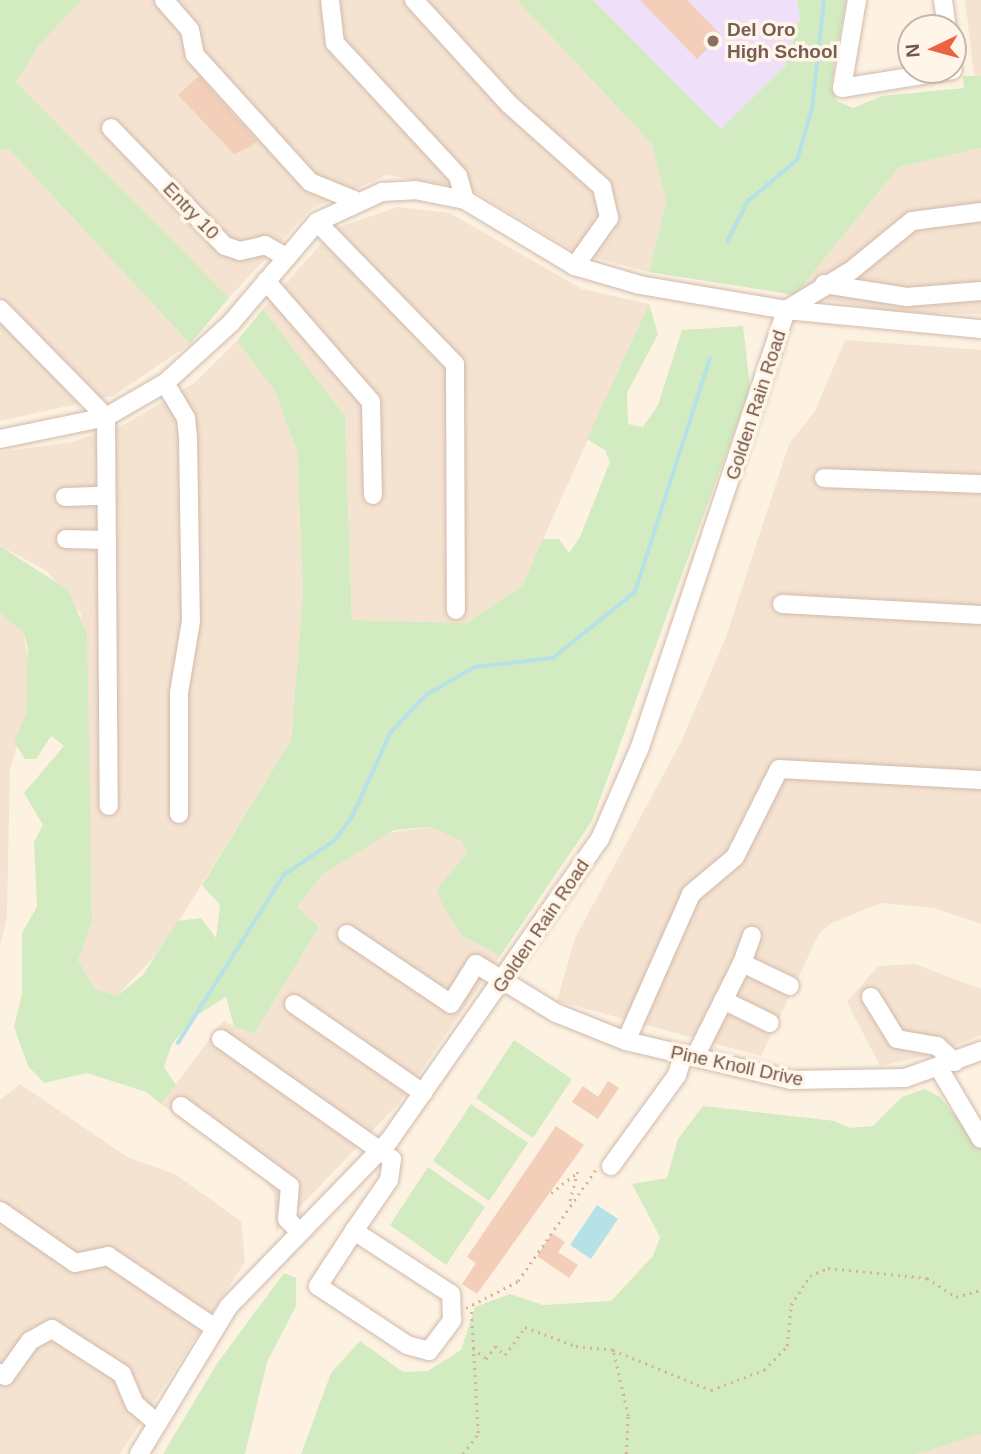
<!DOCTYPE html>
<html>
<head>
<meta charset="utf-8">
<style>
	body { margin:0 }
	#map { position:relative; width:981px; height:1454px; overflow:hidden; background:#fdf2e2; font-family:Arial,sans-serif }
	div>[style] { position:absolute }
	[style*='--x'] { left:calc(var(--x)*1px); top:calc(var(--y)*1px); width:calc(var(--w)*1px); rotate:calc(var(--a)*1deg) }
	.residential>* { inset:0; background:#f5e3d1 }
	.education>* { inset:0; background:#efdff9 }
	.green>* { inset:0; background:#d3ebc1 }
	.water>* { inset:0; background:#b6e2e7 }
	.stream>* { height:3.5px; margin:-1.75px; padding:0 1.75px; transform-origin:1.75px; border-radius:1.75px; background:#b6e2e7 }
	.building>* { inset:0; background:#f3ceb9 }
	.path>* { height:2.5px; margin-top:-1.25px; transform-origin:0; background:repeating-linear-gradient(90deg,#d8b19c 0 2px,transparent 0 7px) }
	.roads { filter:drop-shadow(0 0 2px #d1baac) drop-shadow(0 0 2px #d1baac) }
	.minor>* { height:18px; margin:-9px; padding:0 9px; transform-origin:9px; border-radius:9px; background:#fff }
	.dots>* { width:19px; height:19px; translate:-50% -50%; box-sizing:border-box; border:4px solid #fff6e9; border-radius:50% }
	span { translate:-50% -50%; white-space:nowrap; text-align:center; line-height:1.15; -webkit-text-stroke:7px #fff6e9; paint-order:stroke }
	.education-label { font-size:19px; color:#785e54; font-weight:700 }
	.left { translate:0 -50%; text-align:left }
	.street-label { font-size:19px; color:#765648 }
	.north { position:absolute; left:897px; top:14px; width:70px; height:70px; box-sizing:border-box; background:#fff6e9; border:2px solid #c8b6a9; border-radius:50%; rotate:265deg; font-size:19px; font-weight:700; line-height:28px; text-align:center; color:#765648 }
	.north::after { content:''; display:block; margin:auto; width:24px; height:32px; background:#eb6343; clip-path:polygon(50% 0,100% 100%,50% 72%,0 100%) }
</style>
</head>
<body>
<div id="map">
	<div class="residential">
		<div style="clip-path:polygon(82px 0,517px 0,652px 144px,666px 202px,649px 272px,577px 253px,470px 189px,387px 175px,312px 208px,229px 298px,16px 82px,40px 44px)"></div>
		<div style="clip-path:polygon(965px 0,981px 0,981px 76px,974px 75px)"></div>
		<div style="clip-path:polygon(981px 148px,981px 314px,902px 313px,795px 295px,899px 167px)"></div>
		<div style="clip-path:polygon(9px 149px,190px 344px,113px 396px,0 421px,0 151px)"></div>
		<div style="clip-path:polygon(398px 207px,450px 213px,582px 289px,649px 304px,522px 586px,467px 623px,352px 620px,345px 416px,263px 309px,335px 228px)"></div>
		<div style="clip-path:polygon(845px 340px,981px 350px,981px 924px,934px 908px,881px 903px,830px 924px,819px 934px,761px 1056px,557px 1001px,575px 938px,681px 742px,726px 637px,789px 444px,815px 411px)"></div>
		<div style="clip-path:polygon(237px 341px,276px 393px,297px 452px,303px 593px,291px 740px,161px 950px,117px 996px,95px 989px,78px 960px,92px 921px,81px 614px,47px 571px,0 546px,0 452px,72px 442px,125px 424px,194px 383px)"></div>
		<div style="clip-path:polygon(0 613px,23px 632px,29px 663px,26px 714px,10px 769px,7px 916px,0 946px)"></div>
		<div style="clip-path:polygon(430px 827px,462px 841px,467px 853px,437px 888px,440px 899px,461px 935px,500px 956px,399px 1103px,276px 1232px,274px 1194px,264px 1179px,161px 1104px,223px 1021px,254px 1034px,319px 927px,297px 907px,323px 874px,380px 834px)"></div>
		<div style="clip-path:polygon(915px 964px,981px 989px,981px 1035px,936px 1054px,880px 1066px,847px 1002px,878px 966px)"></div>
		<div style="clip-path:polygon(20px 1084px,129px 1158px,175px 1174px,241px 1221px,245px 1262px,120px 1454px,0 1454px,0 1100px)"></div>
		<div style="clip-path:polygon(981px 1434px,981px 1454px,916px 1454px,956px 1439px)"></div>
	</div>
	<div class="education">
		<div style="clip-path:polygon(593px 0,797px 0,800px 16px,786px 65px,721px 130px)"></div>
	</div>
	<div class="green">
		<div style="clip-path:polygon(0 0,82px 0,40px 44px,16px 82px,229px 298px,190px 344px,9px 149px,0 151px)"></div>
		<div style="clip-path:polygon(517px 0,593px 0,721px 129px,786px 65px,800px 16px,797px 0,846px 0,831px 86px,837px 101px,853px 108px,882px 96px,964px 88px,963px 76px,981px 76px,981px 148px,899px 167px,795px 295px,649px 272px,666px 202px,652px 144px)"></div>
		<div style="clip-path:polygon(649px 304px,658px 334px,627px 393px,628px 424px,643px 427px,658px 405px,682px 330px,743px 326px,750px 388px,592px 821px,500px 956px,461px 935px,440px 900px,437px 888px,467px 853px,462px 841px,430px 827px,394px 830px,323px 874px,297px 907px,319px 927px,254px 1034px,234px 1026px,226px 997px,194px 1017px,172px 1044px,164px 1067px,176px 1085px,161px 1104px,146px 1092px,87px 1073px,44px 1083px,28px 1066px,14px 1027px,22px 994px,22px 933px,37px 907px,34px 842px,43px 825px,24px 793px,64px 746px,51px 736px,36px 759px,25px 759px,14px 742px,26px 714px,28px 648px,23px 632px,0 613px,0 546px,68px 590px,87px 634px,92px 921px,78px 960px,95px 989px,117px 996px,143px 975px,178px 921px,201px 918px,216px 938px,220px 905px,202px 885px,291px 740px,303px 593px,297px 452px,276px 393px,237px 341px,263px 309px,345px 416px,352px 620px,467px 623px,522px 586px,543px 539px,559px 539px,569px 553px,580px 537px,610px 462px,605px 450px,587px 439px)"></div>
		<div style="clip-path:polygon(514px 1040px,572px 1079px,533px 1138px,476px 1098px)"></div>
		<div style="clip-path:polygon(924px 1089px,940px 1097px,981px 1148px,981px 1434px,916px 1454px,301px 1454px,331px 1373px,360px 1341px,403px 1372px,428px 1371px,461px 1350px,475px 1307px,510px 1294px,543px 1305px,611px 1301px,653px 1256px,660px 1237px,632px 1184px,667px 1178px,678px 1139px,703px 1106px,835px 1121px,850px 1128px,873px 1126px,902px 1097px)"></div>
		<div style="clip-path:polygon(471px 1104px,528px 1143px,489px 1201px,433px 1161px)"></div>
		<div style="clip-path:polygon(428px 1167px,485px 1207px,446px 1265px,390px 1225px)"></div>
		<div style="clip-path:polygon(284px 1273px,296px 1278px,296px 1306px,267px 1362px,245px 1454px,163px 1454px,216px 1365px)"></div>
	</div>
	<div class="water">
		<div style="clip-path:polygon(597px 1205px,618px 1219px,591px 1259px,570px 1245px)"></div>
	</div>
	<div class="stream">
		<div style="--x:727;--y:242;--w:46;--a:-62.9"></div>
		<div style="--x:748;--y:201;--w:64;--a:-39.9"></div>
		<div style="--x:797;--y:160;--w:53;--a:-73.6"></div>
		<div style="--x:812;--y:109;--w:110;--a:-83.7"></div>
		<div style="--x:178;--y:1043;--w:199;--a:-57.8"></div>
		<div style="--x:284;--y:875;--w:60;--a:-34.2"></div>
		<div style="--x:334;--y:841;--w:30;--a:-53"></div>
		<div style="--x:352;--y:817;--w:94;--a:-65.4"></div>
		<div style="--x:391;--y:732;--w:51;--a:-46.6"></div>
		<div style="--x:426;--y:695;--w:56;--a:-29.7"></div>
		<div style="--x:475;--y:667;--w:79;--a:-6.6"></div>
		<div style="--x:553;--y:658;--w:105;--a:-38.8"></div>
		<div style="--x:635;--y:592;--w:245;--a:-72.2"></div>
	</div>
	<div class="building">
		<div style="clip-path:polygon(640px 0,687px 0,721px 35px,697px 59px)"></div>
		<div style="clip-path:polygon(199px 76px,257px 141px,250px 147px,234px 154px,178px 95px)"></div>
		<div style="clip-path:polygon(608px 1081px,619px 1088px,598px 1119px,572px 1102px,583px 1086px,598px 1097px)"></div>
		<div style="clip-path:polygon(556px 1126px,584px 1145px,477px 1294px,462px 1284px,476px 1263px,467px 1257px)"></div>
		<div style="clip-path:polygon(552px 1233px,565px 1242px,558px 1252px,578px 1265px,569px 1278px,537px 1256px)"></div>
	</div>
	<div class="path">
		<div style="--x:551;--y:1193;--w:34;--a:-38"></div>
		<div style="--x:578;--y:1172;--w:30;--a:105"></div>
		<div style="--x:466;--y:1308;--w:59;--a:-27.4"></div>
		<div style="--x:518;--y:1281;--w:136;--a:-55.1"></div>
		<div style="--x:473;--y:1348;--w:17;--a:40"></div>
		<div style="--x:486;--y:1359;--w:16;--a:-55"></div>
		<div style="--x:495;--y:1346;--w:13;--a:42"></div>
		<div style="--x:505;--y:1355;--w:34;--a:-54"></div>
		<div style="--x:525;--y:1327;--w:54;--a:20.4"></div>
		<div style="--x:576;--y:1346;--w:37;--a:6"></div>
		<div style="--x:463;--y:1454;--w:26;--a:-54"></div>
		<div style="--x:478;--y:1433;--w:124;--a:-93.2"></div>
		<div style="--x:626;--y:1454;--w:38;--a:-87"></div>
		<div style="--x:628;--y:1416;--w:68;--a:-102.8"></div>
		<div style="--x:613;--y:1350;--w:106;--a:22.2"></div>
		<div style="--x:711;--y:1390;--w:57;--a:-20.7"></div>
		<div style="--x:764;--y:1370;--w:33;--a:-46"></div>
		<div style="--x:787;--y:1346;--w:41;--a:-84.4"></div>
		<div style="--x:791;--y:1305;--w:35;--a:-57"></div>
		<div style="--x:810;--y:1276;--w:20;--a:-24"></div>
		<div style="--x:828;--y:1268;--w:100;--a:5.8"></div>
		<div style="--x:927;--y:1278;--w:35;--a:33"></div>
		<div style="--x:956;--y:1297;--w:26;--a:-16"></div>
	</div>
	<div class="roads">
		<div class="minor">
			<div style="--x:164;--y:0;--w:40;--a:49"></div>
			<div style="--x:190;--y:30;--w:25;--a:79"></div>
			<div style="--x:195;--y:55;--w:171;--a:47.8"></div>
			<div style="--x:310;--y:182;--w:48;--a:22.2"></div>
			<div style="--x:330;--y:0;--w:43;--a:83.4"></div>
			<div style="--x:335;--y:43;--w:181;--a:47.2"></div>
			<div style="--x:458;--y:176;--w:25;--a:74"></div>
			<div style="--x:414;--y:0;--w:142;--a:47.6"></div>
			<div style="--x:510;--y:105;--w:123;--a:41.7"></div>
			<div style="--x:602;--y:187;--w:32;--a:77"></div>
			<div style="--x:609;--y:218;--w:59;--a:125.3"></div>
			<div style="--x:857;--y:0;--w:89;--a:99.7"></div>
			<div style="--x:842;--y:88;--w:112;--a:-9.2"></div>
			<div style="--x:943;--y:0;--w:28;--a:82"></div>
			<div style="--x:111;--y:128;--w:164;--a:46"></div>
			<div style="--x:225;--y:246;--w:16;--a:18"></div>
			<div style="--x:240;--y:251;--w:26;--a:-13"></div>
			<div style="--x:265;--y:245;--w:24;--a:30"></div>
			<div style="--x:317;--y:222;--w:198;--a:45.8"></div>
			<div style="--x:455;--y:364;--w:246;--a:89.8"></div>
			<div style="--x:266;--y:281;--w:160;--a:49"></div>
			<div style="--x:371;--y:402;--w:93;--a:88.8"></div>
			<div style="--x:824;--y:284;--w:84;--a:8.9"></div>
			<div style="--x:907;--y:297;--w:74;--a:-4.6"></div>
			<div style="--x:0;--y:309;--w:151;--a:45.5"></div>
			<div style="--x:106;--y:417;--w:389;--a:89.6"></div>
			<div style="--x:165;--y:383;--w:41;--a:59"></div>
			<div style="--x:186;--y:418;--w:19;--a:84"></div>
			<div style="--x:188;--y:437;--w:184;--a:89.1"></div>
			<div style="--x:191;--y:621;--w:73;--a:99.5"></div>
			<div style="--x:179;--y:693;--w:121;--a:90"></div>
			<div style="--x:0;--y:439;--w:108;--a:-11.7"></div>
			<div style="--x:106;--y:417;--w:68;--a:-30"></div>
			<div style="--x:165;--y:383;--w:89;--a:-42.3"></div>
			<div style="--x:231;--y:323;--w:133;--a:-49.6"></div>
			<div style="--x:317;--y:222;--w:72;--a:-24.8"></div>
			<div style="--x:382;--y:192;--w:33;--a:-3"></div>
			<div style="--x:415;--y:190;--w:51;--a:11.3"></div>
			<div style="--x:465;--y:200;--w:128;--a:31"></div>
			<div style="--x:575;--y:266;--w:68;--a:16.3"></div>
			<div style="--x:640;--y:285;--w:148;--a:9.7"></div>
			<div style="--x:786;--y:310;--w:196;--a:5.6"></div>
			<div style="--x:824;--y:478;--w:157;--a:2.2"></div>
			<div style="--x:65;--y:497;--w:38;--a:-2"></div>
			<div style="--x:66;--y:539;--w:41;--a:1.4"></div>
			<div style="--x:782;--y:604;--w:199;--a:3.2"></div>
			<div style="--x:347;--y:934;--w:125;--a:33.9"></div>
			<div style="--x:451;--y:1004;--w:47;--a:-58"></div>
			<div style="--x:476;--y:964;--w:94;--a:31.5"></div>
			<div style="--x:556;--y:1013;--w:75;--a:21.8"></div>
			<div style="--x:626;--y:1041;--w:170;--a:13.3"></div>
			<div style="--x:791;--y:1080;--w:114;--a:-1"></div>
			<div style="--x:905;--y:1078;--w:81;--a:-19.6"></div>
			<div style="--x:742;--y:963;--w:29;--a:-70"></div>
			<div style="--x:871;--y:997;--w:49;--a:58.2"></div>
			<div style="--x:897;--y:1039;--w:41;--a:9.9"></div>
			<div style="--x:937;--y:1046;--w:24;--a:42"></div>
			<div style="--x:723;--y:1000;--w:52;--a:26.1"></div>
			<div style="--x:294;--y:1004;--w:157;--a:34.6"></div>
			<div style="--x:221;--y:1039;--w:209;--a:35.1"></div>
			<div style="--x:392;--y:1159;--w:21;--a:98"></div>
			<div style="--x:389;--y:1180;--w:62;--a:124.5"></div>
			<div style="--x:354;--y:1231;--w:66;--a:123.2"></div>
			<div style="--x:318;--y:1286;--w:107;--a:33.5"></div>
			<div style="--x:407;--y:1345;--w:23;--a:15"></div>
			<div style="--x:429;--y:1351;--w:39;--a:-53"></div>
			<div style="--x:452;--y:1320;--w:26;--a:-92"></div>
			<div style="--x:451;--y:1294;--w:116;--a:-147"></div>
			<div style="--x:626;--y:1041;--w:161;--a:-66.1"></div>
			<div style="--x:691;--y:894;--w:57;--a:-40.1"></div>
			<div style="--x:735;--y:857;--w:98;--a:-63.4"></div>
			<div style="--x:779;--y:769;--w:202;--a:3.1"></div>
			<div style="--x:695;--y:1057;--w:105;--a:-63.4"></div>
			<div style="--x:742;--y:963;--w:53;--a:25.6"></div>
			<div style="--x:940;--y:1070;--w:80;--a:59.3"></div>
			<div style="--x:181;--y:1106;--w:135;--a:36.3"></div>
			<div style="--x:290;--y:1186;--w:33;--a:95"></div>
			<div style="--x:287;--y:1219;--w:17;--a:45"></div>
			<div style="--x:611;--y:1166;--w:112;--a:-54"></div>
			<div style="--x:677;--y:1075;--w:21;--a:-73"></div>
			<div style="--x:0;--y:1211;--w:91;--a:34.7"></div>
			<div style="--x:75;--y:1263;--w:34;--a:-12"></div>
			<div style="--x:108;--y:1256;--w:129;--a:33.9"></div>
			<div style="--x:0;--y:1373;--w:6;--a:31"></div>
			<div style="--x:5;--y:1376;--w:43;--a:-54.5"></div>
			<div style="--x:30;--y:1341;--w:25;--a:-29"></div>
			<div style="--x:52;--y:1329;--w:83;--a:32.7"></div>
			<div style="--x:122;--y:1374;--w:33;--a:67"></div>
			<div style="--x:135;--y:1404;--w:30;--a:41"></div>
			<div style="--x:139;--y:1454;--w:173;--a:-58.7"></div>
			<div style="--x:229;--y:1306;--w:230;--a:-45.9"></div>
			<div style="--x:389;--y:1141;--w:368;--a:-55.1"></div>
			<div style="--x:600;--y:839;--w:100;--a:-66.5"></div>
			<div style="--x:640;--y:747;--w:461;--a:-71.5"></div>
			<div style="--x:786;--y:310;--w:77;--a:-31.2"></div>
			<div style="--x:852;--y:270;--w:77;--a:-39.2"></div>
			<div style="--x:912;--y:221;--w:70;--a:-7.4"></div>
		</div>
	</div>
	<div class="dots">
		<div style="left:713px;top:41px;background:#8d6e63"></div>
	</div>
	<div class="education-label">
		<span class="left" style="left:727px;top:41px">Del Oro<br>High School</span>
	</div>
	<div class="street-label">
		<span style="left:191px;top:211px;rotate:46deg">Entry 10</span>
		<span style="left:756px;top:405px;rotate:-72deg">Golden Rain Road</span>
		<span style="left:541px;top:926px;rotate:-56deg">Golden Rain Road</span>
		<span style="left:737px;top:1066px;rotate:12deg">Pine Knoll Drive</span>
	</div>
	<div class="north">N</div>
</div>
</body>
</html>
